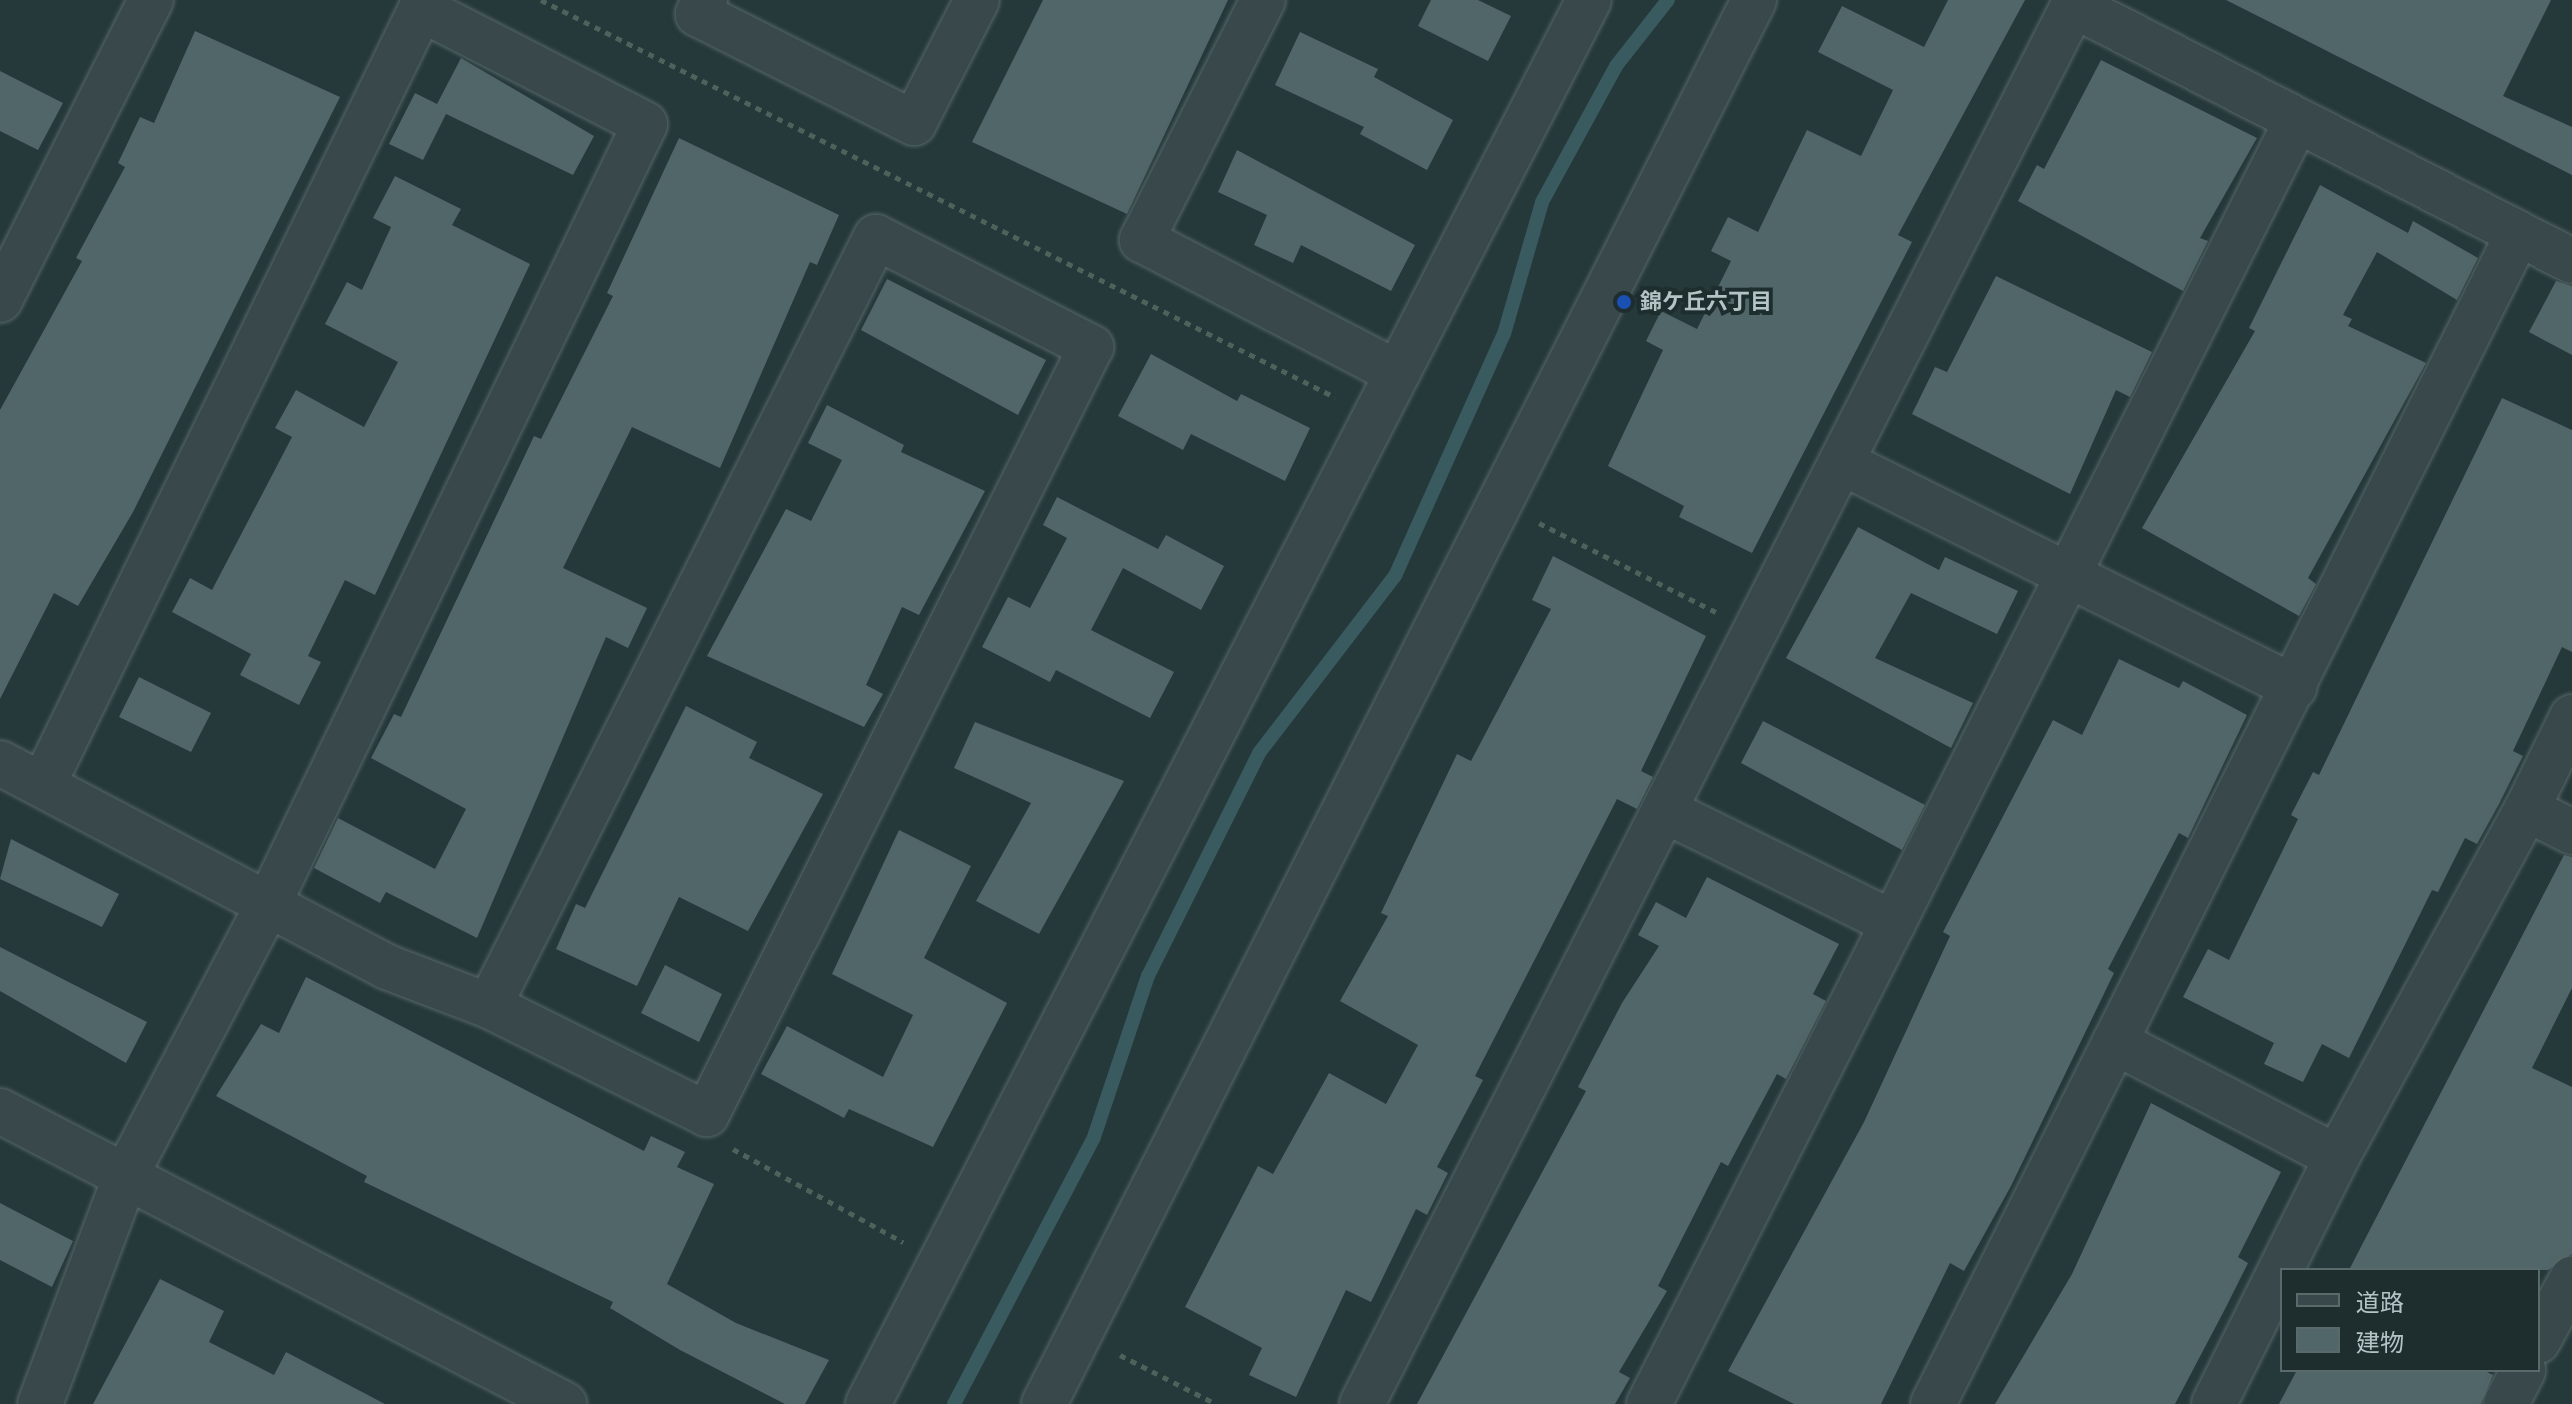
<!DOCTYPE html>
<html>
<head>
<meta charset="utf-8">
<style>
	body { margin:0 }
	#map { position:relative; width:2572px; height:1404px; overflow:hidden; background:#25383a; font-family:"Fira Sans Condensed","Noto Sans JP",sans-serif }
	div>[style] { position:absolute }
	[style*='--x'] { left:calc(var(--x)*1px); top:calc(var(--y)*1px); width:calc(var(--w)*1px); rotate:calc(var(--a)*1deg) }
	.stream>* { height:14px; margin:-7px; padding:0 7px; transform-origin:7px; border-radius:7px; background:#395a5e }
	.building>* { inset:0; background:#516668 }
	.path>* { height:5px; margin-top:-2.5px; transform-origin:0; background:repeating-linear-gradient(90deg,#4e615b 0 6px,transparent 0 12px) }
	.roads { filter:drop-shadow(0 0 2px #576768) drop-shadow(0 0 2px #576768) }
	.minor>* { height:44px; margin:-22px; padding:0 22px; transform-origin:22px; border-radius:22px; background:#39494b }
	.dots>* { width:22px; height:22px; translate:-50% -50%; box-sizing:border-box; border:4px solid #1e2e2f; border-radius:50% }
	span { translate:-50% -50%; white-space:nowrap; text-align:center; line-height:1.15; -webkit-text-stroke:8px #1e2e2f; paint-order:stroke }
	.poi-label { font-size:22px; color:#b4c4c6; font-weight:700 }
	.left { translate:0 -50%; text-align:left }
	.legend { position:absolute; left:2280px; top:1268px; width:260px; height:104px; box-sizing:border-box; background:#1e2e2f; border:2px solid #5a6a6b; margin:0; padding:10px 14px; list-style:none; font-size:24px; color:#b4c4c6 }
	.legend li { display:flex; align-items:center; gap:16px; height:40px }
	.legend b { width:40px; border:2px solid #5a6a6b }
</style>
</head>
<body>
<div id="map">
	<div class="stream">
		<div style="--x:954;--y:1404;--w:301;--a:-62.3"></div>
		<div style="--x:1094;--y:1137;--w:170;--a:-71.5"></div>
		<div style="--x:1148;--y:976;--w:249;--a:-63.5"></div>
		<div style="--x:1259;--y:753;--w:223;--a:-52.5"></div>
		<div style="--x:1395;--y:576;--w:265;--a:-65.8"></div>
		<div style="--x:1504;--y:334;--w:137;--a:-73.9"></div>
		<div style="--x:1542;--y:202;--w:155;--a:-61.4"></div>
		<div style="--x:1616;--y:66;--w:84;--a:-51.8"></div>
	</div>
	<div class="building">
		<div style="clip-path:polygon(1043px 0,1228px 0,1127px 214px,972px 142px)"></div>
		<div style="clip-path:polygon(1431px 0,1478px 0,1511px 16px,1488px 61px,1418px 26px)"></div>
		<div style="clip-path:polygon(1948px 0,2025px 0,1898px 235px,1912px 242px,1752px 553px,1679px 517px,1684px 506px,1608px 466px,1663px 350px,1646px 341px,1661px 311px,1697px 329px,1731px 261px,1711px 251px,1728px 217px,1758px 232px,1807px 130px,1861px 156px,1893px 90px,1818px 52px,1842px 6px,1924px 47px)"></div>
		<div style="clip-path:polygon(2226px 0,2551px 0,2503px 96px,2572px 127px,2572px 175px)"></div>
		<div style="clip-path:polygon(195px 31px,340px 97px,133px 512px,78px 606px,54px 593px,0 699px,0 410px,82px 261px,76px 258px,125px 167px,118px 163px,140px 117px,154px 123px)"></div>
		<div style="clip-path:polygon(1300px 32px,1378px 69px,1374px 77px,1453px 120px,1427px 170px,1360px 134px,1364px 127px,1275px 85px)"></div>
		<div style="clip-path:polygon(461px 58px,594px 136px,573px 175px,446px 114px,423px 160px,389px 144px,415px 93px,437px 104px)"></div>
		<div style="clip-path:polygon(2101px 60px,2257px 138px,2200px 238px,2208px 241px,2183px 291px,2018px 201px,2037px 165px,2044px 169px)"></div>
		<div style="clip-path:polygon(0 71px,63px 103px,38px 150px,0 131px)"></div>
		<div style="clip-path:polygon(679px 138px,839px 215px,817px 265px,810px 262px,720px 468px,632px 427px,563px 568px,647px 608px,628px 648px,606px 637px,477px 938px,386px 892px,380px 903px,314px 868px,338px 818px,435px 869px,466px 809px,371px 758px,394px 714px,401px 717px,534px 436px,541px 439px,613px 296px,607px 293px)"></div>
		<div style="clip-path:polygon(1237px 150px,1415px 245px,1391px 291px,1301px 245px,1293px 263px,1254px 245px,1267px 215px,1218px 192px)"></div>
		<div style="clip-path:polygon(395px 176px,461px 209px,452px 225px,530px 264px,375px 595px,345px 580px,308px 656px,321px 662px,299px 705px,240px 675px,251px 654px,172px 612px,190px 578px,212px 590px,292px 437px,275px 428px,296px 390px,364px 427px,398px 362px,325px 324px,347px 282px,362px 290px,391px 227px,373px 218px)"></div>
		<div style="clip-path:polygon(2320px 185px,2408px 233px,2413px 221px,2478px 258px,2457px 300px,2377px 252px,2343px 315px,2352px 319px,2348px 326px,2426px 363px,2308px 578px,2316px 584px,2299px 616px,2142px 528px,2255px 331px,2249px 328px)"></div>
		<div style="clip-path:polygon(1996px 276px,2152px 352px,2130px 397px,2116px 390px,2070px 494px,1912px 414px,1935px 367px,1947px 372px)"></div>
		<div style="clip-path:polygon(887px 279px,1046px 360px,1018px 415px,861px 330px)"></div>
		<div style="clip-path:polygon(2556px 281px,2572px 286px,2572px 355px,2529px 332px)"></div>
		<div style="clip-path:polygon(1151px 354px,1237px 401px,1241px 394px,1310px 428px,1285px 481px,1191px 434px,1183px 450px,1118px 416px)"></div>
		<div style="clip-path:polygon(2502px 398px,2572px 430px,2572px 652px,2562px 647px,2513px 751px,2523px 756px,2499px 804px,2477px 844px,2465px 838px,2438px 892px,2432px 890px,2349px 1058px,2322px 1044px,2303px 1082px,2264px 1064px,2274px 1043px,2183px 997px,2208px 949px,2229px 960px,2298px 819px,2291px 815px,2313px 772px,2319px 775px)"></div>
		<div style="clip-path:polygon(827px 405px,904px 445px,901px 452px,985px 491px,919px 615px,902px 607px,866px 685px,883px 694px,864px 727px,707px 656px,786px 509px,811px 521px,842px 460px,808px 443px)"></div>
		<div style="clip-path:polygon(1057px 497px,1158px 549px,1166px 535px,1224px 566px,1201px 610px,1123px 568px,1091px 630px,1174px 672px,1150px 718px,1056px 670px,1050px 682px,982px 647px,1008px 597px,1030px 608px,1067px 538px,1043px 525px)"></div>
		<div style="clip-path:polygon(1858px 527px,1939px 570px,1945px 557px,2018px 591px,1997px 634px,1911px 593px,1875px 658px,1973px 703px,1951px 748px,1786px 658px)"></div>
		<div style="clip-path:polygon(1553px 556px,1706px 636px,1641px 771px,1653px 777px,1637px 809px,1617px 799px,1475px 1076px,1483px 1080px,1437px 1167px,1448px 1173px,1427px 1215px,1416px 1209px,1371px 1302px,1346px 1290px,1296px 1397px,1249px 1375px,1262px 1348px,1185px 1307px,1258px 1166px,1273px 1174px,1329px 1073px,1386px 1104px,1418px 1045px,1340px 1001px,1388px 916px,1381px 913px,1457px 754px,1471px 761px,1551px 609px,1532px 600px)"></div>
		<div style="clip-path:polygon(2119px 659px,2179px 688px,2183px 681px,2247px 715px,2188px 838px,2179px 833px,2108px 969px,2114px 973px,2011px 1186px,1964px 1271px,1950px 1263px,1881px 1404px,1794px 1404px,1728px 1371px,1864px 1122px,1950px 936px,1943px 932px,2053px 720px,2082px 735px)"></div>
		<div style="clip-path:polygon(139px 677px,211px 713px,191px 752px,119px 717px)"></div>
		<div style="clip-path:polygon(686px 706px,757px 742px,749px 758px,823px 794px,748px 931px,679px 897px,637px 986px,556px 949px,576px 904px,585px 908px)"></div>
		<div style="clip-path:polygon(1763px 721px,1925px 805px,1902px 850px,1741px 763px)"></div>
		<div style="clip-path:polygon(975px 722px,1124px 781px,1039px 934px,976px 901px,1031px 803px,954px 768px)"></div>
		<div style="clip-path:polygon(899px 830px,971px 866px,924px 958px,1007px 1003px,933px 1147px,849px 1109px,844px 1118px,761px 1074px,787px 1026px,883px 1077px,913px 1015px,832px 974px)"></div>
		<div style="clip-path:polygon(11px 839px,119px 894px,102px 927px,0 879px)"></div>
		<div style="clip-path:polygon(2564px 855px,2572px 857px,2572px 988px,2532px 1068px,2572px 1087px,2572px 1254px,2548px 1270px,2349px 1270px)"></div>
		<div style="clip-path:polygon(1707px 877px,1839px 944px,1813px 994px,1826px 1001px,1786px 1079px,1777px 1074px,1728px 1166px,1721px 1162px,1658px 1286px,1667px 1291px,1619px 1372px,1630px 1378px,1615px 1404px,1417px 1404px,1586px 1091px,1578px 1087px,1622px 1003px,1659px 946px,1638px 935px,1656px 902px,1686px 918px)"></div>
		<div style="clip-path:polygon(0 947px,147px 1022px,126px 1063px,0 991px)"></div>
		<div style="clip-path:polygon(665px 965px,722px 994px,699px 1042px,641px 1013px)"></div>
		<div style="clip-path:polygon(306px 977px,644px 1151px,651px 1136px,685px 1152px,677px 1167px,714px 1184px,667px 1284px,736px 1323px,829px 1360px,805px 1404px,785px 1404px,680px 1350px,610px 1308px,613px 1302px,364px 1182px,367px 1176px,216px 1096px,261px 1024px,279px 1033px)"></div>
		<div style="clip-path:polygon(2151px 1103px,2281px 1172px,2238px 1257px,2248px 1263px,2225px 1309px,2175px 1404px,1995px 1404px,2072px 1274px)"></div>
		<div style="clip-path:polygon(0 1203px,73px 1241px,52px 1287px,0 1260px)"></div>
		<div style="clip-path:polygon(160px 1279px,224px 1311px,209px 1342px,274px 1375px,286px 1352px,385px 1404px,93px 1404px)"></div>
		<div style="clip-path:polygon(2297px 1370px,2483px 1370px,2493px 1375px,2481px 1404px,2279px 1404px)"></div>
	</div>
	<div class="path">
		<div style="--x:541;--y:0;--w:888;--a:26.57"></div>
		<div style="--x:1539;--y:523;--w:198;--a:26.7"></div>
		<div style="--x:733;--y:1149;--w:194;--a:28.7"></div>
		<div style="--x:1120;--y:1355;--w:108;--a:27"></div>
	</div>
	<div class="roads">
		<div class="minor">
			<div style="--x:705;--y:0;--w:16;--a:117"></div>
			<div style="--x:698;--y:14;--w:242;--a:26.8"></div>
			<div style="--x:914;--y:123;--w:138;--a:-62.9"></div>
			<div style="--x:1263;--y:0;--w:269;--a:116.8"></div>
			<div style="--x:1142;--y:240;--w:288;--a:27.5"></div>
			<div style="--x:2073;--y:5;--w:561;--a:27.16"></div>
			<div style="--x:876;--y:237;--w:242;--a:27.1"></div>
			<div style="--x:1091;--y:347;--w:858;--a:116.59"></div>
			<div style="--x:707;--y:1114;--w:243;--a:-153.6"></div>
			<div style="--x:489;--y:1006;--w:861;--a:-63.29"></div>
			<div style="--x:0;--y:300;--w:336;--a:-63.3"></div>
			<div style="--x:1843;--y:463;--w:504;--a:26.41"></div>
			<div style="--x:2572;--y:717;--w:102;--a:116.1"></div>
			<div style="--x:2527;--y:809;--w:51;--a:27.1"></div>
			<div style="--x:0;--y:763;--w:437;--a:27.8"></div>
			<div style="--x:387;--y:967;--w:109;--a:20.9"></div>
			<div style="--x:1893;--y:923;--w:897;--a:-63.29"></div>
			<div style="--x:2115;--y:1042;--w:903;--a:-63.49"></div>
			<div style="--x:0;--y:1111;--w:636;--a:27.45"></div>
			<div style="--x:2337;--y:1157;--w:396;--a:-61.4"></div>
			<div style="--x:2538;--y:1341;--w:71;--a:-61.3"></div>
			<div style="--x:40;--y:1404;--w:245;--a:-69.4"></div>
			<div style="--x:126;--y:1175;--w:303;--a:-62.3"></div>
			<div style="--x:267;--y:907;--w:869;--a:-64.23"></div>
			<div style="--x:645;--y:124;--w:252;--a:-152.8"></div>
			<div style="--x:421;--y:9;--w:863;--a:115.97"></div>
			<div style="--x:868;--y:1404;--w:1578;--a:-62.82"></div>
			<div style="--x:1044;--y:1404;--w:1573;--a:-63.17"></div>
			<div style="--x:1362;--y:1404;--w:1575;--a:-63.04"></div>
			<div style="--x:1649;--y:1404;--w:539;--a:-63.1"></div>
			<div style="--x:1893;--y:923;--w:254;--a:-153.8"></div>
			<div style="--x:1933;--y:1404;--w:405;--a:-63.3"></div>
			<div style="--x:2115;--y:1042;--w:250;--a:27.4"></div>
			<div style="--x:2337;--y:1157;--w:276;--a:116.5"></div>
			<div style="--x:2506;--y:1404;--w:38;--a:-63"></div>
		</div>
	</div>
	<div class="dots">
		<div style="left:1624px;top:302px;background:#1a4fb4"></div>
	</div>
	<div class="poi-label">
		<span class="left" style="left:1640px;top:302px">錦ケ丘六丁目</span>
	</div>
	<ul class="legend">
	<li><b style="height:10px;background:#39494b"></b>道路</li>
	<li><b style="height:22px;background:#516668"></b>建物</li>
	</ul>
</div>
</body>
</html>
